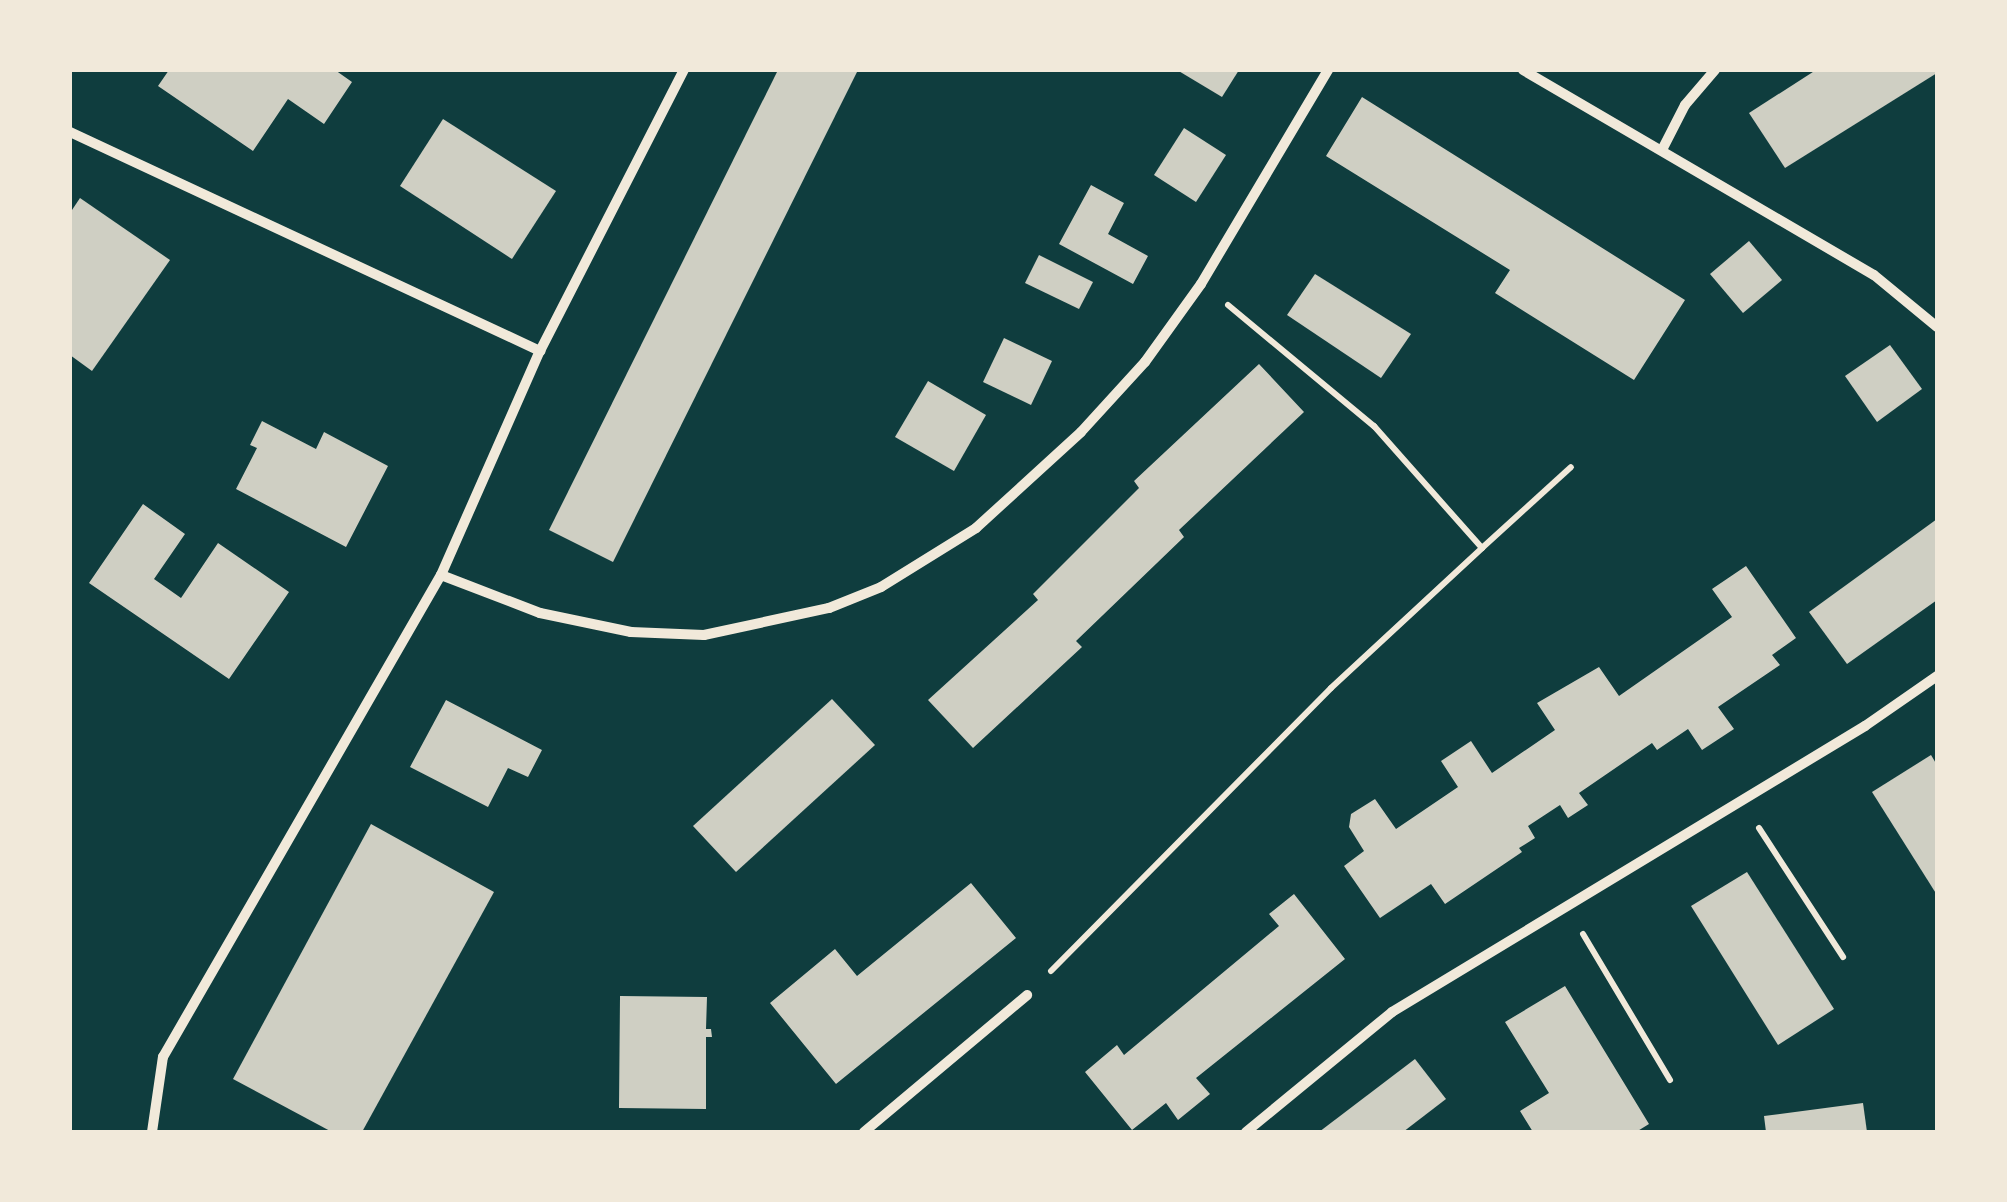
<!DOCTYPE html>
<html>
<head>
<meta charset="utf-8">
<style>
	body { margin:0 }
	#map { position:relative; width:2007px; height:1202px; overflow:hidden; background:#0f3d3e; font-family:Bitter,serif }
	div>[style] { position:absolute }
	[style*='--x'] { left:calc(var(--x)*1px); top:calc(var(--y)*1px); width:calc(var(--w)*1px); rotate:calc(var(--a)*1deg) }
	.building>* { inset:0; background:#cfcfc3 }
	.path>* { height:6px; margin:-3px; padding:0 3px; transform-origin:3px; border-radius:3px; background:#f1e9da }
	.minor>* { height:10px; margin:-5px; padding:0 5px; transform-origin:5px; border-radius:5px; background:#f1e9da }
	span { translate:-50% -50%; white-space:nowrap; text-align:center; line-height:1.15; -webkit-text-stroke:10px #f1e9da; paint-order:stroke }
	.frame { position:absolute; inset:0; border:72px solid #f1e9da; pointer-events:none }
</style>
</head>
<body>
<div id="map">
	<div class="building">
		<div style="clip-path:polygon(169px 70px,335px 70px,352px 82px,324px 124px,288px 99px,253px 151px,158px 86px)"></div>
		<div style="clip-path:polygon(778px 70px,858px 70px,613px 562px,549px 530px)"></div>
		<div style="clip-path:polygon(1177px 70px,1239px 70px,1222px 97px)"></div>
		<div style="clip-path:polygon(1816px 70px,1937px 70px,1937px 73px,1785px 168px,1749px 113px)"></div>
		<div style="clip-path:polygon(1362px 97px,1685px 300px,1634px 380px,1495px 293px,1510px 270px,1326px 156px)"></div>
		<div style="clip-path:polygon(443px 119px,556px 191px,512px 259px,400px 186px)"></div>
		<div style="clip-path:polygon(1184px 128px,1226px 155px,1196px 202px,1154px 175px)"></div>
		<div style="clip-path:polygon(1091px 185px,1124px 203px,1108px 234px,1148px 256px,1133px 284px,1059px 244px)"></div>
		<div style="clip-path:polygon(80px 198px,170px 260px,92px 371px,70px 355px,70px 213px)"></div>
		<div style="clip-path:polygon(1749px 241px,1782px 280px,1743px 313px,1710px 274px)"></div>
		<div style="clip-path:polygon(1039px 255px,1093px 282px,1079px 309px,1025px 283px)"></div>
		<div style="clip-path:polygon(1315px 274px,1411px 334px,1381px 378px,1287px 315px)"></div>
		<div style="clip-path:polygon(1004px 338px,1052px 361px,1031px 405px,983px 382px)"></div>
		<div style="clip-path:polygon(1890px 345px,1922px 389px,1877px 422px,1845px 376px)"></div>
		<div style="clip-path:polygon(1259px 364px,1304px 412px,1179px 530px,1184px 537px,1076px 641px,1082px 647px,973px 748px,928px 700px,1038px 600px,1033px 594px,1139px 488px,1134px 481px)"></div>
		<div style="clip-path:polygon(928px 381px,986px 415px,954px 471px,895px 437px)"></div>
		<div style="clip-path:polygon(262px 421px,316px 449px,324px 432px,388px 466px,346px 547px,236px 489px,257px 448px,250px 445px)"></div>
		<div style="clip-path:polygon(143px 504px,185px 534px,154px 579px,181px 598px,218px 543px,289px 592px,229px 679px,89px 583px)"></div>
		<div style="clip-path:polygon(1937px 519px,1937px 600px,1847px 664px,1809px 612px)"></div>
		<div style="clip-path:polygon(1746px 566px,1796px 638px,1772px 655px,1780px 665px,1718px 707px,1734px 729px,1702px 750px,1688px 729px,1657px 750px,1652px 743px,1579px 793px,1588px 805px,1568px 818px,1560px 805px,1528px 826px,1535px 838px,1519px 848px,1522px 852px,1445px 904px,1431px 884px,1380px 918px,1344px 866px,1364px 851px,1349px 827px,1351px 814px,1375px 799px,1396px 829px,1458px 787px,1441px 761px,1471px 741px,1492px 773px,1555px 730px,1537px 703px,1599px 667px,1619px 696px,1732px 617px,1712px 589px)"></div>
		<div style="clip-path:polygon(832px 699px,875px 745px,736px 872px,693px 826px)"></div>
		<div style="clip-path:polygon(446px 700px,542px 750px,528px 777px,508px 768px,488px 807px,410px 767px)"></div>
		<div style="clip-path:polygon(1931px 755px,1937px 765px,1937px 895px,1872px 792px)"></div>
		<div style="clip-path:polygon(371px 824px,494px 892px,362px 1132px,332px 1132px,233px 1079px)"></div>
		<div style="clip-path:polygon(1747px 872px,1834px 1009px,1778px 1045px,1691px 906px)"></div>
		<div style="clip-path:polygon(971px 883px,1016px 938px,836px 1084px,770px 1003px,835px 949px,857px 976px)"></div>
		<div style="clip-path:polygon(1294px 894px,1345px 959px,1196px 1078px,1210px 1094px,1178px 1120px,1166px 1103px,1132px 1130px,1085px 1072px,1117px 1045px,1124px 1055px,1279px 926px,1269px 914px)"></div>
		<div style="clip-path:polygon(1565px 986px,1649px 1124px,1636px 1132px,1533px 1132px,1520px 1111px,1549px 1093px,1505px 1022px)"></div>
		<div style="clip-path:polygon(620px 996px,707px 997px,706px 1029px,711px 1029px,712px 1037px,706px 1037px,706px 1109px,619px 1108px)"></div>
		<div style="clip-path:polygon(1415px 1059px,1446px 1099px,1403px 1132px,1319px 1132px)"></div>
		<div style="clip-path:polygon(1863px 1103px,1867px 1132px,1766px 1132px,1764px 1116px)"></div>
	</div>
	<div class="path">
		<div style="--x:1228;--y:305;--w:190;--a:39.7"></div>
		<div style="--x:1374;--y:426;--w:163;--a:48.5"></div>
		<div style="--x:1482;--y:548;--w:120;--a:-42.3"></div>
		<div style="--x:1759;--y:828;--w:154;--a:56.9"></div>
		<div style="--x:1583;--y:934;--w:170;--a:59.2"></div>
		<div style="--x:1051;--y:971;--w:398;--a:-45.3"></div>
		<div style="--x:1331;--y:688;--w:206;--a:-42.8"></div>
	</div>
	<div class="minor">
		<div style="--x:1523;--y:70;--w:406;--a:30.3"></div>
		<div style="--x:1874;--y:275;--w:82;--a:39.5"></div>
		<div style="--x:70;--y:132;--w:519;--a:24.98"></div>
		<div style="--x:1663;--y:148;--w:48;--a:-62.9"></div>
		<div style="--x:1685;--y:105;--w:46;--a:-49.4"></div>
		<div style="--x:441;--y:575;--w:106;--a:21"></div>
		<div style="--x:540;--y:613;--w:93;--a:11.8"></div>
		<div style="--x:631;--y:632;--w:73;--a:2.4"></div>
		<div style="--x:704;--y:635;--w:128;--a:-12.2"></div>
		<div style="--x:829;--y:608;--w:56;--a:-22"></div>
		<div style="--x:881;--y:587;--w:112;--a:-31.8"></div>
		<div style="--x:976;--y:528;--w:142;--a:-42.4"></div>
		<div style="--x:1081;--y:432;--w:95;--a:-47.6"></div>
		<div style="--x:1145;--y:362;--w:96;--a:-54.3"></div>
		<div style="--x:1201;--y:284;--w:249;--a:-59.3"></div>
		<div style="--x:152;--y:1132;--w:76;--a:-81.7"></div>
		<div style="--x:163;--y:1057;--w:556;--a:-60.03"></div>
		<div style="--x:441;--y:575;--w:245;--a:-66.2"></div>
		<div style="--x:540;--y:351;--w:316;--a:-62.9"></div>
		<div style="--x:864;--y:1132;--w:213;--a:-40"></div>
		<div style="--x:1246;--y:1132;--w:189;--a:-39.4"></div>
		<div style="--x:1392;--y:1012;--w:553;--a:-31.16"></div>
		<div style="--x:1865;--y:726;--w:88;--a:-34.8"></div>
	</div>
	<div class="frame"></div>
</div>
</body>
</html>
